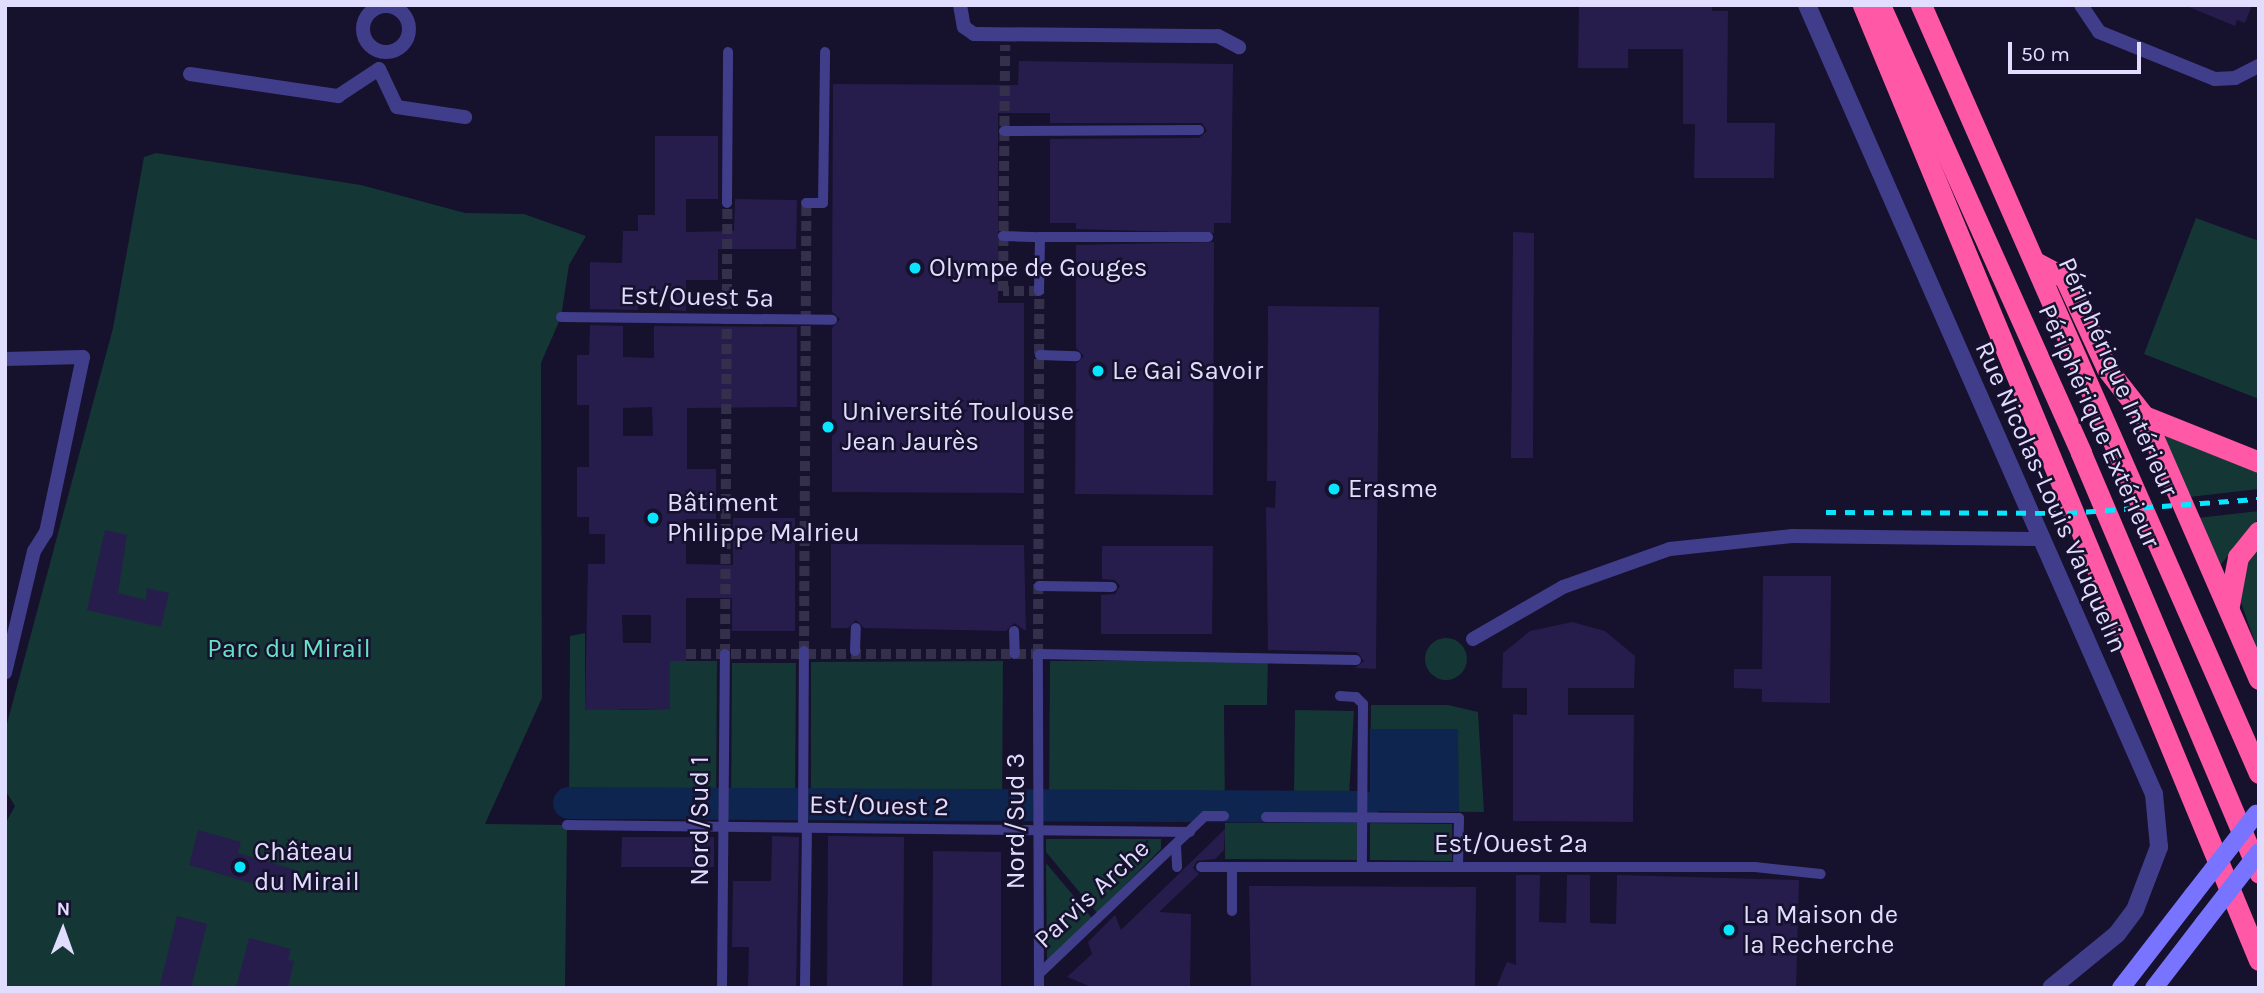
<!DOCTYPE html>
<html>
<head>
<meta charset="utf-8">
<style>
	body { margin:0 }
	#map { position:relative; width:2264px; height:993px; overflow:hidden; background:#16112c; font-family:Karla,sans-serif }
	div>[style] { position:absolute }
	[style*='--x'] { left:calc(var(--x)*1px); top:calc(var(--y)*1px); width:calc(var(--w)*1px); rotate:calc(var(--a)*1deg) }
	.green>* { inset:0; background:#143635 }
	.round { border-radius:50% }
	.water>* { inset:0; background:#0d254f }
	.river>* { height:32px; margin:-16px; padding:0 16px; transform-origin:16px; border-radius:16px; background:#0d254f }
	.building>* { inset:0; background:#271d4d }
	.pedestrian-tunnel>* { height:10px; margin-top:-5px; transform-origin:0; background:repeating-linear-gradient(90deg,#34304c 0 10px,transparent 0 15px) }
	.pedestrian>* { height:10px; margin:-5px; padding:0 5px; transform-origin:5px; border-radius:5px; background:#403d8b }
	.minor>* { height:14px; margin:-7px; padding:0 7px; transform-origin:7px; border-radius:7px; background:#403d8b }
	.minor>.ring { margin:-7px; padding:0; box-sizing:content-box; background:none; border:14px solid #403d8b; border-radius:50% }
	.tertiary>* { height:18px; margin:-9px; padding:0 9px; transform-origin:9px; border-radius:9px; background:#403d8b }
	.secondary>* { height:18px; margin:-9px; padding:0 9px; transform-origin:9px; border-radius:9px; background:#7874ff }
	.motorway>* { height:21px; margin:-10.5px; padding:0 10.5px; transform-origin:10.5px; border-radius:10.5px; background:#ff58a6 }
	.rail>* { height:5px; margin-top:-2.5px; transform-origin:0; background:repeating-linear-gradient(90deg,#09e4ff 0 10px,transparent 0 19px) }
	.secondary-bridge>* { height:18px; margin:-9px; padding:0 9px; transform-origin:9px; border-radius:9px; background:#7874ff }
	.dots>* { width:19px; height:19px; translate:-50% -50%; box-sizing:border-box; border:4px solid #16112c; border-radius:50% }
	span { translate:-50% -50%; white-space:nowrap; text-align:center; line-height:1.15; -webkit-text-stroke:5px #16112c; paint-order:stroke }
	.poi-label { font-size:26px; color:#e1ddff }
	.left { translate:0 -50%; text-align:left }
	.street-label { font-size:26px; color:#e1ddff }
	.park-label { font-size:26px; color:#66e1c4 }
	.frame { position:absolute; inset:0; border:7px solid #e1ddff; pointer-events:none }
	.north { position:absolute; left:28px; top:895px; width:70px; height:70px; -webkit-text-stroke:5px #16112c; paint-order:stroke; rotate:1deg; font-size:19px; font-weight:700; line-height:28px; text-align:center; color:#e1ddff }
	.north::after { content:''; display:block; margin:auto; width:24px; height:32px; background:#e1ddff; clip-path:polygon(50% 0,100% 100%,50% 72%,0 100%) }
	.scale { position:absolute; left:2008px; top:42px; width:133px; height:32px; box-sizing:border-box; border:4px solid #e1ddff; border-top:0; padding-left:9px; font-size:21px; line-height:24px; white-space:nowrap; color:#e1ddff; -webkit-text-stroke:5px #16112c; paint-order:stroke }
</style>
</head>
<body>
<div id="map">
	<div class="green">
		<div style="clip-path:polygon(156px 153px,361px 185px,465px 213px,524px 214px,586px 236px,569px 265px,561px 317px,541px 363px,542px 698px,485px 824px,567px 825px,565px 988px,5px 988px,5px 824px,15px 806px,5px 790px,5px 731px,113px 328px,144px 157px)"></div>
		<div style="clip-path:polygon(2196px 218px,2259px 241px,2259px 399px,2144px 354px)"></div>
		<div style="clip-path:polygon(2167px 433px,2259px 470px,2259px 489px,2189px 497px,2160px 436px)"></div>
		<div style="clip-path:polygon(2259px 511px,2259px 518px,2218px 568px,2197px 518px)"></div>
		<div style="clip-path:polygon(2259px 542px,2259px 654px,2238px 594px,2240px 572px)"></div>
		<div style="clip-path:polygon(585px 633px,585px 710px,619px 694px,619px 710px,669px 709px,670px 661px,717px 661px,716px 819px,569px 817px,570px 636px)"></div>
		<div class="round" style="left:1425px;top:638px;width:42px;height:42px"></div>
		<div style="clip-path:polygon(1268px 660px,1267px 705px,1224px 705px,1225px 810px,1201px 810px,1189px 821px,1049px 820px,1050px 661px)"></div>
		<div style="clip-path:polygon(1003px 661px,1002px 820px,811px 819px,811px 662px)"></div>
		<div style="clip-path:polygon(732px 663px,796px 663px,795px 819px,731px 819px)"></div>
		<div style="clip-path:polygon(1371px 705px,1448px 705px,1478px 712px,1484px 812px,1370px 811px)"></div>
		<div style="clip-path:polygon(1295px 710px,1354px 711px,1349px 796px,1294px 796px)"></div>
		<div style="clip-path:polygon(1225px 823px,1359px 823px,1359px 860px,1225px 859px)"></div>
		<div style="clip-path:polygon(1370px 823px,1452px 824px,1452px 861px,1370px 860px)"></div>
		<div style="clip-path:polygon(1046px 839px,1161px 839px,1161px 849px,1097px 913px,1046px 852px)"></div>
		<div style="clip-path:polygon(1046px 863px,1092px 918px,1047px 962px)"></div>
	</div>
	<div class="water">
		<div style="clip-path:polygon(1370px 729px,1458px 729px,1459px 812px,1370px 811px)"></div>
	</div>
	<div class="river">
		<div style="--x:569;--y:803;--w:795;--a:0.29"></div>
	</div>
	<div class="building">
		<div style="clip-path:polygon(1579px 5px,1712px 5px,1712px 11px,1728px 11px,1727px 123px,1775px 123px,1774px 178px,1694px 178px,1695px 124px,1683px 124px,1683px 49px,1628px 49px,1628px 68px,1578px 68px)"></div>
		<div style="clip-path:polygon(2184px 5px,2252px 5px,2245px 23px,2237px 20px,2235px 26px)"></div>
		<div style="clip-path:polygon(1019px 61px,1233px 64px,1231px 223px,1214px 223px,1214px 233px,1076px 229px,1076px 223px,1050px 223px,1050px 139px,1199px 138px,1207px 131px,1202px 123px,1050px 123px,1050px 113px,998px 113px,998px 303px,1024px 303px,1024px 493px,832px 492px,832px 328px,840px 319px,832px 312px,833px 84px,1018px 85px)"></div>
		<div style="clip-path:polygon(655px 136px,718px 136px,718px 199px,686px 199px,686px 232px,734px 231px,735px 199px,797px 200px,796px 249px,718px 249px,718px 280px,686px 280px,686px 311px,670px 310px,670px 295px,638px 295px,638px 310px,590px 309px,590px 262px,622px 263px,623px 231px,638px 231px,638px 215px,655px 215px)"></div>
		<div style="clip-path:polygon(1513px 232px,1534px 233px,1533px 458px,1511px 458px)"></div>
		<div style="clip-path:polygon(1214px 242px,1213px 495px,1075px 494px,1076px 364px,1084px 356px,1076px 348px,1076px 245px)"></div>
		<div style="clip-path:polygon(1268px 306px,1379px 307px,1376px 669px,1355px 668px,1364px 661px,1357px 652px,1268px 650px,1266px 507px,1275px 508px,1276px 481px,1267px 481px)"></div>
		<div style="clip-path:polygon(evenodd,623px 326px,623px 357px,654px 358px,654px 326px,797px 327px,797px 407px,687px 408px,687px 469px,716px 469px,716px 519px,686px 519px,686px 564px,733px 565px,733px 518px,795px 518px,795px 631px,732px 631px,732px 598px,686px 598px,686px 661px,670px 661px,670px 709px,585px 710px,588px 564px,605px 564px,605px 534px,589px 534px,589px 517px,577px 517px,577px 467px,589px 467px,589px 405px,577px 405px,577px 355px,589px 355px,590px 325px,623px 326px,652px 407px,653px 436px,623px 436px,623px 408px,652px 407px,623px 326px,622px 615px,651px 615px,651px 643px,623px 643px,622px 615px)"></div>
		<div style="clip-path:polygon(105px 530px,127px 535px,118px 593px,146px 600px,147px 588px,169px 593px,161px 627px,87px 610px)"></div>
		<div style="clip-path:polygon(831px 544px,1024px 545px,1026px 631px,1014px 623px,1006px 631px,864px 628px,856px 620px,848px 628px,831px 628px)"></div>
		<div style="clip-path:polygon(1102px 546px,1213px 546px,1212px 634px,1101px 634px,1101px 595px,1115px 594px,1120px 586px,1115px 580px,1102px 579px)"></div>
		<div style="clip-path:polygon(1763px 576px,1831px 576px,1830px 703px,1762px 702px,1762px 689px,1734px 688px,1734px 669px,1762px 669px)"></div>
		<div style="clip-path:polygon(1572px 622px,1605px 631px,1635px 656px,1634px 688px,1568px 688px,1568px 715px,1634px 715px,1633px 822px,1513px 821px,1513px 714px,1527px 715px,1527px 688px,1502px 688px,1503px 653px,1530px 631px)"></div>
		<div style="clip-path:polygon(1225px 829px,1224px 850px,1215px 859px,1197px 861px,1193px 868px,1199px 874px,1159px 912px,1191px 914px,1190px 988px,1094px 988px,1067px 977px,1092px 954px,1088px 942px,1115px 915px,1121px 930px)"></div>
		<div style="clip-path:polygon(198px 830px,241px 842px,238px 853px,296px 870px,289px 894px,189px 865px)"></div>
		<div style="clip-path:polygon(772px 836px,799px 837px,796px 988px,748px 988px,749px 947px,732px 947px,733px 881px,771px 881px)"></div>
		<div style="clip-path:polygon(828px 836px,904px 837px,903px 988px,827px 988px)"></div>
		<div style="clip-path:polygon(622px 837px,714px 837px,714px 867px,621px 867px)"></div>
		<div style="clip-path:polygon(933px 851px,1001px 852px,1001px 988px,932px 988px)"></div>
		<div style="clip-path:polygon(1516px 875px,1540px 875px,1539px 922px,1566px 923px,1567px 875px,1590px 875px,1590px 923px,1616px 924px,1617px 875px,1799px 880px,1796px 988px,1496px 988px,1507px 962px,1516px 965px)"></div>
		<div style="clip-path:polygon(1249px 886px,1476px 887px,1475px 988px,1251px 988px)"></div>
		<div style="clip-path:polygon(177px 916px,207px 924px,191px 988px,160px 985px)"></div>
		<div style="clip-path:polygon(249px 938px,291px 949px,288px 960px,294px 961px,288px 988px,236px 988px)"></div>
	</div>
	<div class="pedestrian-tunnel">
		<div style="--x:804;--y:651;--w:448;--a:-89.7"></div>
		<div style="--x:686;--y:654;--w:352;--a:0"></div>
		<div style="--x:1038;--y:654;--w:363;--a:-89.8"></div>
		<div style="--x:1039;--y:291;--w:36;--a:180"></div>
		<div style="--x:1003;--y:291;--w:246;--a:-89.5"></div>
		<div style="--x:725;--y:654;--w:451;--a:-89.7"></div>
	</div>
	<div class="pedestrian">
		<div style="--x:1004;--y:131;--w:195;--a:-0.3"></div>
		<div style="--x:727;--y:203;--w:151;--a:-89.6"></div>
		<div style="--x:806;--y:203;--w:17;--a:0"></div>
		<div style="--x:823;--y:203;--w:151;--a:-89.2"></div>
		<div style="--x:1003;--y:236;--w:37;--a:2"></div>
		<div style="--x:1039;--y:291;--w:54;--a:-88.9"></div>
		<div style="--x:1040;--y:237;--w:168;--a:0"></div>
		<div style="--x:561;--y:317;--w:271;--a:0.6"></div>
		<div style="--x:1040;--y:355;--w:36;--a:2"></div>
		<div style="--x:1039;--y:586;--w:73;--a:0.8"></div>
		<div style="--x:1014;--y:631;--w:23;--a:88"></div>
		<div style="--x:855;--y:651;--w:23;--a:-88"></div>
		<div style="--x:1340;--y:696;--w:16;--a:4"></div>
		<div style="--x:1356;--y:697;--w:10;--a:45"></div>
		<div style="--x:1363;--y:704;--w:162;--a:90.4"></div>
		<div style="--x:1266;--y:817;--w:193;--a:0.3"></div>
		<div style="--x:1459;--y:818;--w:48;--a:91.2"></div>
		<div style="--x:567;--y:825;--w:623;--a:0.64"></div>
		<div style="--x:803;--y:828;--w:177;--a:-89.7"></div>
		<div style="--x:1176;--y:846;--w:21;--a:87"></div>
		<div style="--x:1201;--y:867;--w:554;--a:0"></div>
		<div style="--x:1755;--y:867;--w:66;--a:6.1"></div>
		<div style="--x:1232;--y:911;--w:44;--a:-90"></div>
		<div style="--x:1039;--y:974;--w:229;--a:-43.6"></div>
		<div style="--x:1205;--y:816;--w:19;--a:0"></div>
		<div style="--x:722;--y:988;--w:334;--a:-89.5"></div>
		<div style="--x:805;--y:988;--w:159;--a:-89.3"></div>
		<div style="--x:1039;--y:988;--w:334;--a:-90.2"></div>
		<div style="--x:1038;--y:654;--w:318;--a:1.1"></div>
	</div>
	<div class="minor">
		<div style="--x:960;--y:5;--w:22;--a:80"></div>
		<div style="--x:964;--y:27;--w:12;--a:35"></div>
		<div style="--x:974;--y:34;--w:244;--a:0.5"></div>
		<div style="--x:1218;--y:36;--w:24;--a:28"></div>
		<div style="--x:2081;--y:5;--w:32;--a:56"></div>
		<div style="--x:2099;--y:32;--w:125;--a:22.1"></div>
		<div style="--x:2215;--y:79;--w:20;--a:-3"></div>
		<div style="--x:2235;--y:78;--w:27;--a:-27"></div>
		<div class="ring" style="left:363px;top:6px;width:32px;height:32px"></div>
		<div style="--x:190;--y:74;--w:150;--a:8.5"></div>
		<div style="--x:338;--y:96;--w:49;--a:-33.4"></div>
		<div style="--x:379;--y:69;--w:42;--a:64.7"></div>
		<div style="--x:397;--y:107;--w:69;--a:8.4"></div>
		<div style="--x:5;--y:359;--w:78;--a:-1.5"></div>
		<div style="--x:83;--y:357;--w:179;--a:101.9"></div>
		<div style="--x:46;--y:532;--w:22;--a:122"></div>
		<div style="--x:34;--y:551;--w:125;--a:103.4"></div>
		<div style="--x:1473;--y:639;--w:104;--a:-30"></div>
		<div style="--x:1563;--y:587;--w:114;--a:-19.6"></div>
		<div style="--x:1670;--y:549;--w:123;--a:-6.1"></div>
		<div style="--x:1792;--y:536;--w:250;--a:0.7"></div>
	</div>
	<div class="tertiary">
		<div style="--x:1807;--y:5;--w:862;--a:66.26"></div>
		<div style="--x:2154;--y:794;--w:53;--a:84.6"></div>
		<div style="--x:2159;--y:847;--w:67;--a:110.9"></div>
		<div style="--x:2135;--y:910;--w:30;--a:127"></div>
		<div style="--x:2117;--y:934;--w:85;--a:140.7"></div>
	</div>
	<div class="secondary">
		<div style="--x:2121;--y:988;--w:118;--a:-52.3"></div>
		<div style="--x:2154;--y:988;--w:82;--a:-52.4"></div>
	</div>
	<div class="motorway">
		<div style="--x:1863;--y:5;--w:1034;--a:67.48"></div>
		<div style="--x:1880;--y:5;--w:491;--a:65.8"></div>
		<div style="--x:2081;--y:453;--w:456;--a:67"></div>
		<div style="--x:1921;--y:5;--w:839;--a:66.25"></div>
		<div style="--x:2037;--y:263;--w:32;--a:28"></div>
		<div style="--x:2065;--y:278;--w:100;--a:65.2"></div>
		<div style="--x:2107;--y:369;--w:60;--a:51.8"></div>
		<div style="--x:2144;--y:416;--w:124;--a:21.8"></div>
		<div style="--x:2144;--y:416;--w:287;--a:66.4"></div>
		<div style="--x:2229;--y:605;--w:49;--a:-79.4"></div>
		<div style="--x:2238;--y:557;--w:33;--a:-51"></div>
	</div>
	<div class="rail">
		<div style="--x:1826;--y:512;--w:241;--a:0.2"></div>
		<div style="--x:2067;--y:513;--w:193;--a:-4.2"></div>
	</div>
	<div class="secondary-bridge">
		<div style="--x:2193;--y:895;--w:103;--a:-52.1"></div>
		<div style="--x:2204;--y:923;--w:90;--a:-52.2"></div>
	</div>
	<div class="dots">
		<div style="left:915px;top:268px;background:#09e4ff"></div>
		<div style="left:1098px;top:371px;background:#09e4ff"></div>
		<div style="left:828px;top:427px;background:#09e4ff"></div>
		<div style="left:1334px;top:489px;background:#09e4ff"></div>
		<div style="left:653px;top:518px;background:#09e4ff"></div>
		<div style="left:240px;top:867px;background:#09e4ff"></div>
		<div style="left:1729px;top:930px;background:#09e4ff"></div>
	</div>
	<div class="poi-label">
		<span class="left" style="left:929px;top:268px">Olympe de Gouges</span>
		<span class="left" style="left:1112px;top:371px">Le Gai Savoir</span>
		<span class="left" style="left:842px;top:427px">Université Toulouse<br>Jean Jaurès</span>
		<span class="left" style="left:1348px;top:489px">Erasme</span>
		<span class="left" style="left:667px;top:518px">Bâtiment<br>Philippe Malrieu</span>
		<span class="left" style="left:254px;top:867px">Château<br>du Mirail</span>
		<span class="left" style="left:1743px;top:930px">La Maison de<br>la Recherche</span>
	</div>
	<div class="street-label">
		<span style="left:697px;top:297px;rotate:1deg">Est/Ouest 5a</span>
		<span style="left:2118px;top:377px;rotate:66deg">Périphérique Intérieur</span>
		<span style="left:2099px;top:426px;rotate:66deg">Périphérique Extérieur</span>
		<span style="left:2051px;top:497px;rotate:66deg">Rue Nicolas-Louis Vauquelin</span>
		<span style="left:879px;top:806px;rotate:1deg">Est/Ouest 2</span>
		<span style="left:700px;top:821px;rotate:-90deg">Nord/Sud 1</span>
		<span style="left:1016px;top:821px;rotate:-90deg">Nord/Sud 3</span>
		<span style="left:1511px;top:844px">Est/Ouest 2a</span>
		<span style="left:1092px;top:894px;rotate:-43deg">Parvis Arche</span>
	</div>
	<div class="park-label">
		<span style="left:289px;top:649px">Parc du Mirail</span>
	</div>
	<div class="frame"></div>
	<div class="north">N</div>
	<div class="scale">50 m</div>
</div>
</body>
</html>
